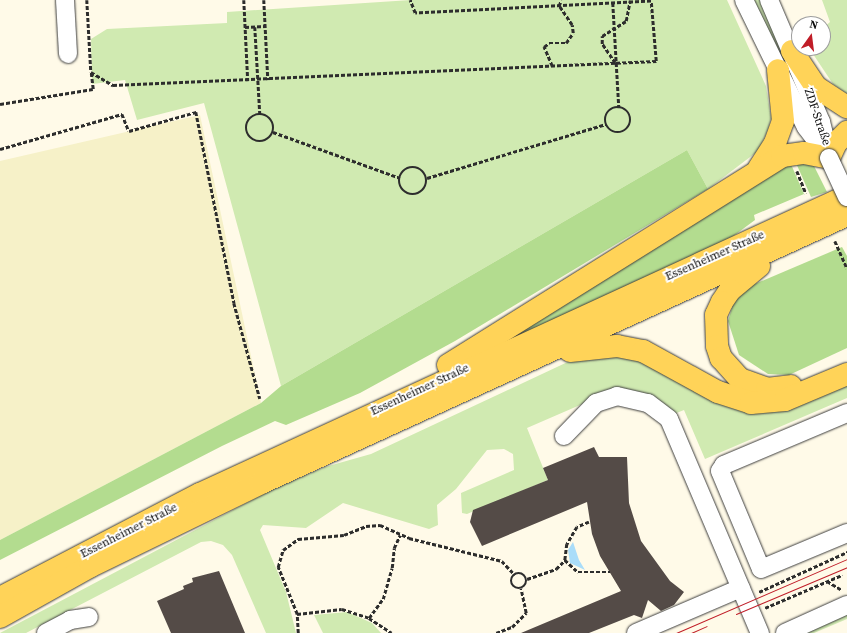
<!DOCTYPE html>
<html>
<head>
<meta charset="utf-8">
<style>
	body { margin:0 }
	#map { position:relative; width:847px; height:633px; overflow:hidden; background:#fffae8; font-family:"Source Serif 4",serif }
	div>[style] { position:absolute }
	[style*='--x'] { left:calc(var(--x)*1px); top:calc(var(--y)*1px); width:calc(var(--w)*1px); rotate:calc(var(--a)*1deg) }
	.farmland>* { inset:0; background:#f6f1c8 }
	.green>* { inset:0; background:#d0eab1 }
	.forest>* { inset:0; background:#b3dc8f }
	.water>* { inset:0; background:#aaddf9 }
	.building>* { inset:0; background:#544b47 }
	.path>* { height:2.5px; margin-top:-1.25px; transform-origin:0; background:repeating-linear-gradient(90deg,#2d2d2d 0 4px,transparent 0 6px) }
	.path>.ring { margin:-1.25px; padding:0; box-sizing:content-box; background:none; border:2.5px solid #2d2d2d; border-radius:50% }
	.roads { filter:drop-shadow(0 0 1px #3e3e3e) drop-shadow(0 0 1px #3e3e3e) }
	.minor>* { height:18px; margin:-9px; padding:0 9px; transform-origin:9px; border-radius:9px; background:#fff }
	.major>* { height:22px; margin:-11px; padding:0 11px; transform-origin:11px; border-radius:11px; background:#ffd358 }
	.tram>* { height:1px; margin:-0.5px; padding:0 0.5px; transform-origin:0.5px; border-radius:0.5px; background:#c01d28 }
	.bridges { filter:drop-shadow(0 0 1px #3e3e3e) drop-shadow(0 0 1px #3e3e3e) }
	.minor-bridge>* { height:18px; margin:-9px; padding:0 9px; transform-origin:9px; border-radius:9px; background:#fff }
	span { translate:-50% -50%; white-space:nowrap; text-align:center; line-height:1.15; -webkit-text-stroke:4px #fff; paint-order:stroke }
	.street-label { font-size:12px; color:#0b0b0b }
	.north { position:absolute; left:791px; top:16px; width:40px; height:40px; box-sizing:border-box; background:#fff; border:1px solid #9d9d9d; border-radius:50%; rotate:14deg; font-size:11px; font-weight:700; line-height:16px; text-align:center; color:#0b0b0b }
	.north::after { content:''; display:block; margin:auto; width:14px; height:18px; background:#c01d28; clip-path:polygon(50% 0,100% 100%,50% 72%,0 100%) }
</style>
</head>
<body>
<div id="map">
	<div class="farmland">
		<div style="clip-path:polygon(200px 115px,261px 403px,0 540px,0 161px)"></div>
	</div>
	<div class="green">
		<div style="clip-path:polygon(411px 0,727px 0,766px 86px,771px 118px,768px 130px,758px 151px,708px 189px,687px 150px,281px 386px,204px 103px,137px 120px,125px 80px,92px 84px,91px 39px,107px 29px,227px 23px,227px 12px)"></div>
		<div style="clip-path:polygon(752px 0,760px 0,813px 121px)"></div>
		<div style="clip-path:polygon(822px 0,847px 0,847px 94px,833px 84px,809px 48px,823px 48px,823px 28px,830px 22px)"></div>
		<div style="clip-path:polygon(623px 352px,706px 392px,847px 377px,847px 398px,705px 459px,684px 410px,674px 414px,610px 392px,527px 428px,548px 480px,467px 514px,462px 513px,461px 493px,514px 470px,513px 454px,504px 449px,487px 450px,456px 489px,437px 505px,438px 525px,429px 529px,343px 503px,306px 528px,263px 525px,260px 530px,286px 592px,296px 633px,266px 633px,232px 555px,223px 545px,211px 541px,201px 542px,26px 633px,0 633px,273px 489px,325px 467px,371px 454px,574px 359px)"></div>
		<div style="clip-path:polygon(847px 611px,847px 619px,814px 633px,795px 633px)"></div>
		<div style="clip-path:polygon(347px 612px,372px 623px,381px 633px,323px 633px,314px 615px)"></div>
	</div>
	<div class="forest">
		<div style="clip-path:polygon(687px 150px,708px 189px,455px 341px,360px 393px,286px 425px,275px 421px,222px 446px,0 560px,0 540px,261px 403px,281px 386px)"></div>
		<div style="clip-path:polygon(790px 162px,804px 194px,754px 215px,755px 220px,728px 240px,485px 352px)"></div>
		<div style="clip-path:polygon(796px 163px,814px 166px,827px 192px,811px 197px)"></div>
		<div style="clip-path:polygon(842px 247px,847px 256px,847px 348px,789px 375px,768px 374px,739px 355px,728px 321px,734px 301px,750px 286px)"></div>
	</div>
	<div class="water">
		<div style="clip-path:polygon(573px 542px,579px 560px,585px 570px,570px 563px,568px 550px)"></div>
	</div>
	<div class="building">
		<div style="clip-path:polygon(594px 447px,599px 457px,627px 457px,629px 503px,641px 541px,670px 581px,684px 592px,674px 605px,661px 611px,648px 600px,642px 618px,634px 615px,589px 633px,521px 633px,621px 591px,600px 556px,592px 534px,587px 502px,482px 546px,470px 522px,473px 510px,548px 480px,543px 468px)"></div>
		<div style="clip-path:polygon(219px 571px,245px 633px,171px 633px,157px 601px,184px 589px,183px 586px,193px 582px,192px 578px)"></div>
	</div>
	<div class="path">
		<div style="--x:87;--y:0;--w:72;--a:86.8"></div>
		<div style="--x:91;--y:72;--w:26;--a:31"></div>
		<div style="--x:113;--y:85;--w:544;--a:-2.53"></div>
		<div style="--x:656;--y:61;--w:60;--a:-94.8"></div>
		<div style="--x:651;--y:1;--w:236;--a:177.1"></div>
		<div style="--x:415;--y:13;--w:14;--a:-111"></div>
		<div style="--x:244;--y:0;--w:81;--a:87.2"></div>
		<div style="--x:264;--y:0;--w:80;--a:87.1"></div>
		<div style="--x:613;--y:3;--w:105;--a:86.7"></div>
		<div style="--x:245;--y:27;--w:21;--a:-3"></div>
		<div style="--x:255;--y:27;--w:87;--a:86.7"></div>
		<div style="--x:615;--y:63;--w:23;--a:-124"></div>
		<div style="--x:602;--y:44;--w:8;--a:-90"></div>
		<div style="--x:602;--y:36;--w:28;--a:-32"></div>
		<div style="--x:626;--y:21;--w:21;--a:-79"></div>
		<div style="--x:552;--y:66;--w:21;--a:-113"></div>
		<div style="--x:544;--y:47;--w:6;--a:-39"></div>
		<div style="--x:549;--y:43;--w:17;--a:0"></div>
		<div style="--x:566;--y:43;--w:12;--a:-55"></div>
		<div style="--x:573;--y:33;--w:8;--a:-97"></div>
		<div style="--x:572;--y:25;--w:23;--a:-124"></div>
		<div style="--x:559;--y:6;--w:6;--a:-72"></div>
		<div style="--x:0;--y:104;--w:94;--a:-9.2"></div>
		<div style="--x:93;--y:89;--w:17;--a:-97"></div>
		<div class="ring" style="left:605px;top:107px;width:23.5px;height:23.5px"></div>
		<div class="ring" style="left:246px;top:114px;width:25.5px;height:25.5px"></div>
		<div style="--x:273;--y:132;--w:135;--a:19.9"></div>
		<div style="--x:0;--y:149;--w:127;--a:-16"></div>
		<div style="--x:122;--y:114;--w:18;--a:68"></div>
		<div style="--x:129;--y:131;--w:70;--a:-15.8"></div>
		<div style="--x:196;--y:112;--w:195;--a:78.7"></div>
		<div style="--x:234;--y:303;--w:99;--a:74.8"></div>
		<div class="ring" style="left:399px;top:167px;width:25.5px;height:25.5px"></div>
		<div style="--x:797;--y:171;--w:24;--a:68"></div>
		<div style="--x:427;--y:178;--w:187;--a:-16.8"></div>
		<div style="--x:835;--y:241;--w:30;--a:66"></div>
		<div style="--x:589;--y:522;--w:13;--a:157"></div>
		<div style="--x:577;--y:527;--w:20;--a:120"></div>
		<div style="--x:567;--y:544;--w:16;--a:97"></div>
		<div style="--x:565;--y:560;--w:18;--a:43"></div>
		<div style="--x:578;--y:572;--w:32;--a:0"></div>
		<div class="ring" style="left:511px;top:573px;width:13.5px;height:13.5px"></div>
		<div style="--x:527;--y:579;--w:31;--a:-19"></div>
		<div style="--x:556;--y:569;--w:13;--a:-45"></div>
		<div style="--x:827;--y:581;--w:17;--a:31"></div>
		<div style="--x:759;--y:592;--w:97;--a:-24.4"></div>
		<div style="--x:765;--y:608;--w:84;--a:-23.2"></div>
		<div style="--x:297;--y:614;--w:45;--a:-6.3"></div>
		<div style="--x:342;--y:609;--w:28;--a:18"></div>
		<div style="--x:369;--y:618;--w:27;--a:33"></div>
		<div style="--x:369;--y:618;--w:24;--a:-54"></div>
		<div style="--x:383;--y:599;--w:32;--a:-74"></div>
		<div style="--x:392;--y:568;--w:20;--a:-84"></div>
		<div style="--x:394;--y:548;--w:14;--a:-65"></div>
		<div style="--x:298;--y:633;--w:19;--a:-93"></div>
		<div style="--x:297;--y:614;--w:51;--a:-112"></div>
		<div style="--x:278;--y:567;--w:18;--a:-74"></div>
		<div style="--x:283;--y:550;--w:19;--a:-36"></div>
		<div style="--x:298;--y:539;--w:46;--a:-5"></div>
		<div style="--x:344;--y:535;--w:24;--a:-22"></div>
		<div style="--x:366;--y:526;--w:14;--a:-4"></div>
		<div style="--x:380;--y:525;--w:32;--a:24"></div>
		<div style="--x:409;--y:538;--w:96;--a:13.9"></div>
		<div style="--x:502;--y:561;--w:19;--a:47"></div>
		<div style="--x:496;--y:633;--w:17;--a:-21"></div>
		<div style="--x:512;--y:627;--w:20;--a:-45"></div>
		<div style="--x:526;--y:613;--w:25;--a:-102"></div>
	</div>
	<div class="roads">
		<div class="minor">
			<div style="--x:65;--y:0;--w:54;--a:86.8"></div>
			<div style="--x:744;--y:0;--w:141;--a:64"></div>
			<div style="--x:806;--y:127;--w:39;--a:53"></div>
			<div style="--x:769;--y:0;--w:133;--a:66.9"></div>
			<div style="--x:821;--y:122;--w:34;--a:76"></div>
			<div style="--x:847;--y:413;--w:134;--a:157.1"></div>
			<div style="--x:724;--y:465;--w:7;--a:124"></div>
			<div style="--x:720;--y:471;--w:106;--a:67.3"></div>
			<div style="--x:761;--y:569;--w:93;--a:-22.7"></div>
			<div style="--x:564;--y:436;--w:46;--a:-45.9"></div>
			<div style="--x:596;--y:403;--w:22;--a:-18"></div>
			<div style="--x:617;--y:396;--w:32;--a:13"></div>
			<div style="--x:648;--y:403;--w:26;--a:37"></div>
			<div style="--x:669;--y:419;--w:233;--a:67"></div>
			<div style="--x:46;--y:633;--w:27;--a:-28"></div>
			<div style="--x:70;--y:620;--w:19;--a:-9"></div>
			<div style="--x:636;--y:633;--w:114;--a:-23.2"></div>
			<div style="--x:785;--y:633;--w:68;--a:-24.3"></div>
		</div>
		<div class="major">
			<div style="--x:792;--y:51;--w:43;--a:56.3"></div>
			<div style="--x:816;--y:87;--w:37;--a:33"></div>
			<div style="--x:759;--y:168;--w:30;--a:-57"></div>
			<div style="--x:775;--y:143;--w:23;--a:-70"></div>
			<div style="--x:783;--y:121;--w:51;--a:-95.6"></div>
			<div style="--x:759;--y:266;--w:38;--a:140"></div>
			<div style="--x:730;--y:290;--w:14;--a:124"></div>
			<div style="--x:722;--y:302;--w:14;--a:115"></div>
			<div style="--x:716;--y:315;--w:31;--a:88"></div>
			<div style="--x:717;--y:346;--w:13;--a:72"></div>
			<div style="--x:721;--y:358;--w:28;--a:48"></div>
			<div style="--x:740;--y:379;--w:29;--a:20"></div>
			<div style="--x:767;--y:389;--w:24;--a:-7"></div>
			<div style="--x:570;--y:351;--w:47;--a:-6.1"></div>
			<div style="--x:617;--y:346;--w:26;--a:11"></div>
			<div style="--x:643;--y:351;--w:85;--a:28.7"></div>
			<div style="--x:718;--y:392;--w:35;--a:18"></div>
			<div style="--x:751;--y:403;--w:34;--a:-5"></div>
			<div style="--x:785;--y:400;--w:67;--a:-22.8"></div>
			<div style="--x:448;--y:365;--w:394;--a:-32"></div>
			<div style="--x:782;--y:156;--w:22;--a:-8"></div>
			<div style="--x:804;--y:153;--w:25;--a:11"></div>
			<div style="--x:829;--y:158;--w:17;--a:-65"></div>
			<div style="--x:836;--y:143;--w:16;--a:-45"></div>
			<div style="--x:0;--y:598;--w:225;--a:-27.5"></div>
			<div style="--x:200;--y:494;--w:712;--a:-24.73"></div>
			<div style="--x:0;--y:617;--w:104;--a:-29.3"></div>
			<div style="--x:91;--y:566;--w:189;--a:-26"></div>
			<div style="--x:261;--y:483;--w:644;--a:-24.58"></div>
		</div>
	</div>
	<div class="tram">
		<div style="--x:736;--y:614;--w:121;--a:-22.9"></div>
		<div style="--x:676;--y:633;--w:186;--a:-23.4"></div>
		<div style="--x:691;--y:633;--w:17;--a:-24"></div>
	</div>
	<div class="bridges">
		<div class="minor-bridge">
			<div style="--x:829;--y:158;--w:43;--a:65.2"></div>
		</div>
	</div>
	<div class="street-label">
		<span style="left:817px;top:117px;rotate:71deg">ZDF-Straße</span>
		<span style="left:715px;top:256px;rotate:-24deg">Essenheimer Straße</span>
		<span style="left:420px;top:390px;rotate:-25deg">Essenheimer Straße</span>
		<span style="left:129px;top:531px;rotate:-27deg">Essenheimer Straße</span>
	</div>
	<div class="north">N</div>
</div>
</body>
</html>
